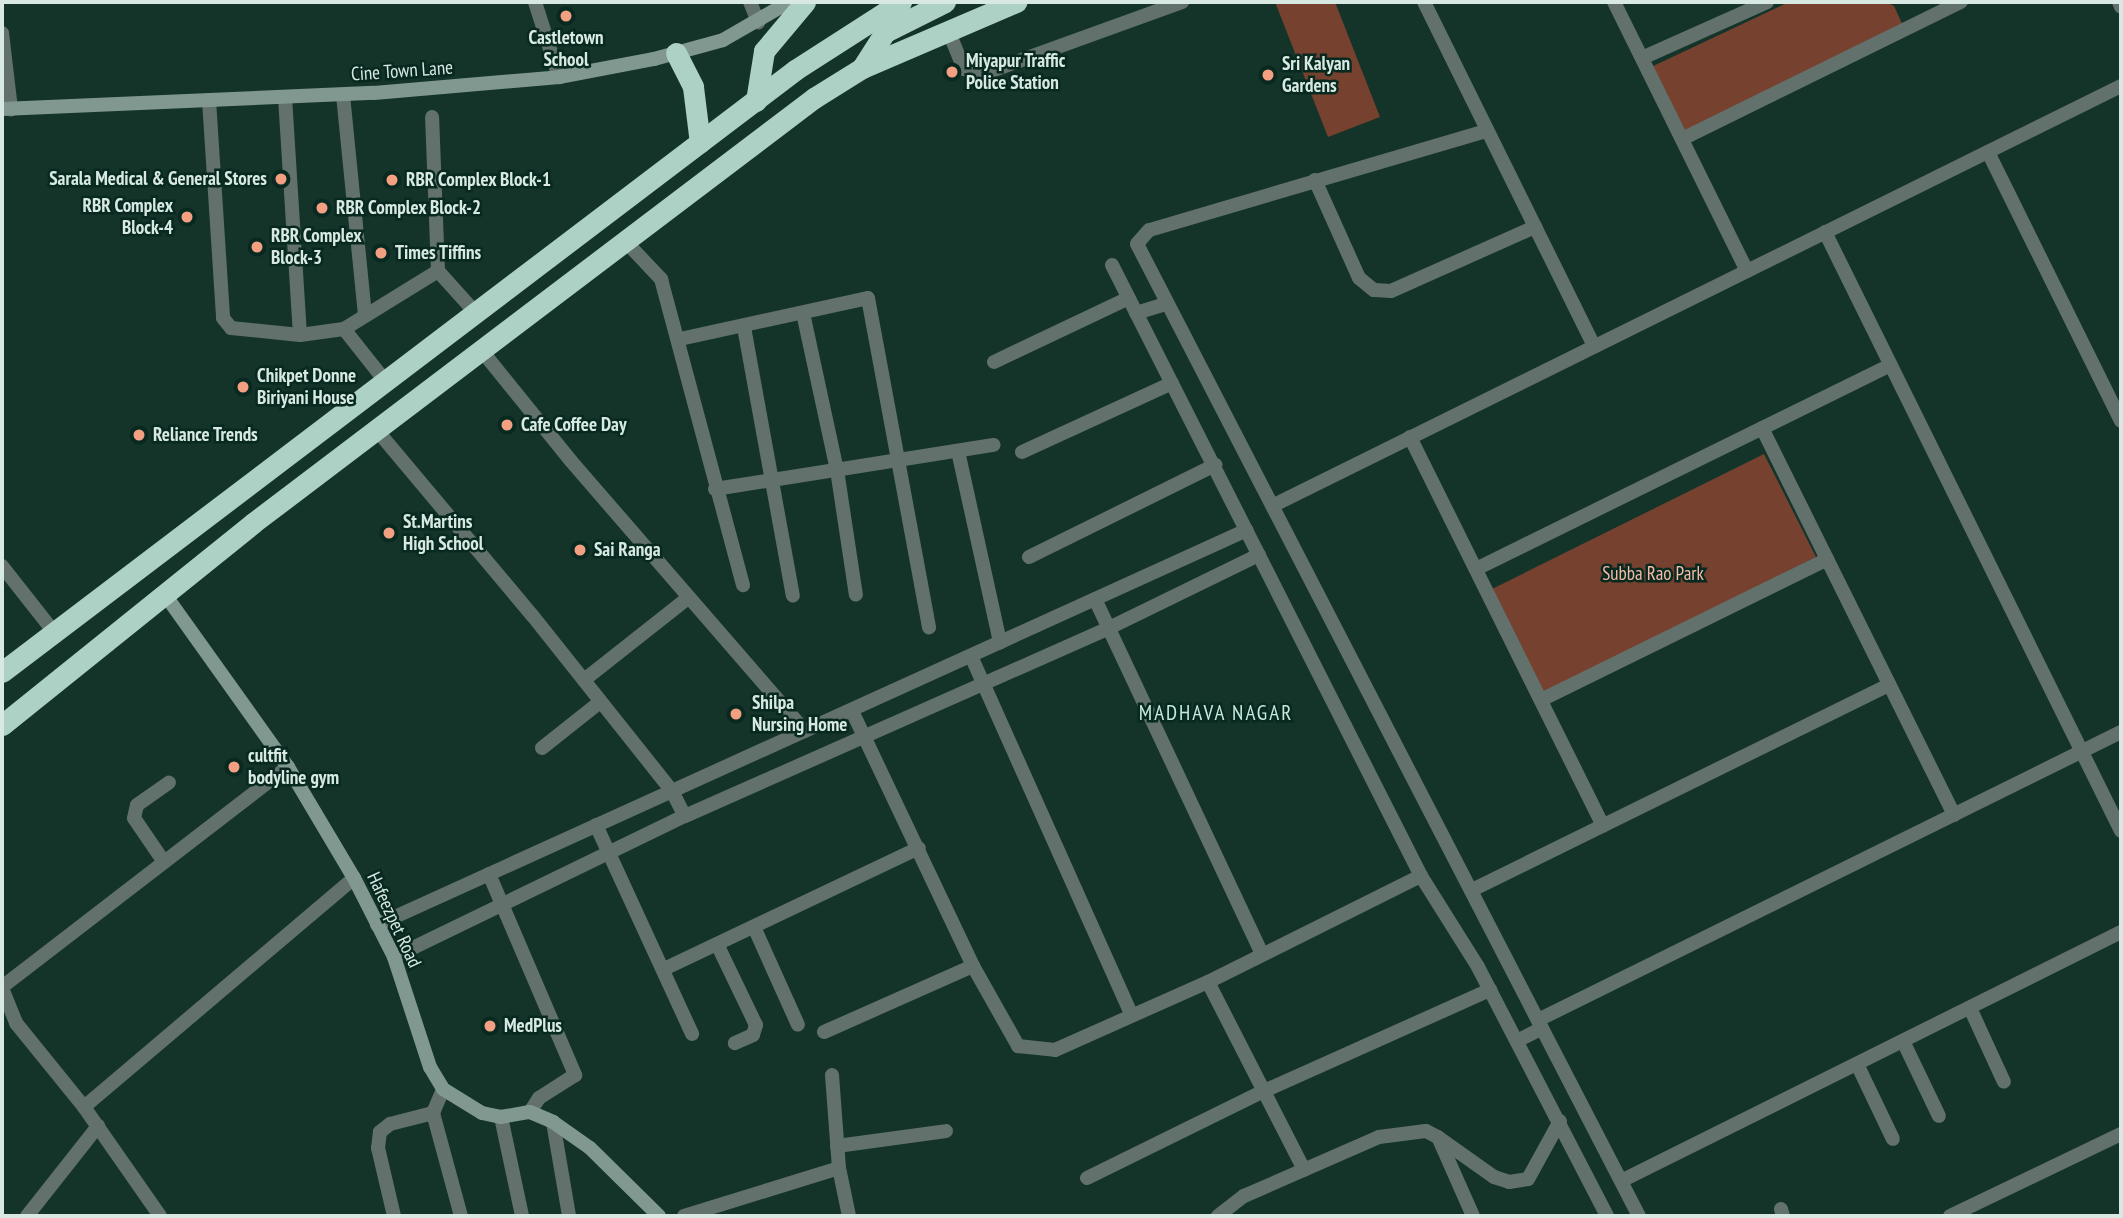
<!DOCTYPE html>
<html>
<head>
<meta charset="utf-8">
<style>
	body { margin:0 }
	#map { position:relative; width:2123px; height:1218px; overflow:hidden; background:#14342a; font-family:"PT Sans Narrow",sans-serif }
	div>[style] { position:absolute }
	[style*='--x'] { left:calc(var(--x)*1px); top:calc(var(--y)*1px); width:calc(var(--w)*1px); rotate:calc(var(--a)*1deg) }
	.green>* { inset:0; background:#76422f }
	.street>* { height:14px; margin:-7px; padding:0 7px; transform-origin:7px; border-radius:7px; background:#63716c }
	.secondary>* { height:14px; margin:-7px; padding:0 7px; transform-origin:7px; border-radius:7px; background:#819890 }
	.highway>* { height:21px; margin:-10.5px; padding:0 10.5px; transform-origin:10.5px; border-radius:10.5px; background:#add1c4 }
	.dots>* { width:19px; height:19px; translate:-50% -50%; box-sizing:border-box; border:4px solid #082920; border-radius:50% }
	span { translate:-50% -50%; white-space:nowrap; text-align:center; line-height:1.15; -webkit-text-stroke:5px #082920; paint-order:stroke }
	.poi-label { font-size:19px; color:#d7e9e2; font-weight:700 }
	.left { translate:0 -50%; text-align:left }
	.right { translate:-100% -50%; text-align:right }
	.street-label { font-size:19px; color:#d7e9e2 }
	.park-label { font-size:19px; color:#f6bba6 }
	.neighbourhood-label { font-size:21px; color:#c5e9dc; letter-spacing:2px }
	.frame { position:absolute; inset:0; border:4px solid #d7e9e2; pointer-events:none }
</style>
</head>
<body>
<div id="map">
	<div class="green">
		<div style="clip-path:polygon(1275px 2px,1335px 2px,1380px 117px,1328px 137px)"></div>
		<div style="clip-path:polygon(1789px 2px,1886px 2px,1894px 6px,1905px 30px,1681px 138px,1649px 68px)"></div>
		<div style="clip-path:polygon(1764px 454px,1816px 557px,1542px 694px,1490px 590px)"></div>
	</div>
	<div class="street">
		<div style="--x:535;--y:2;--w:79;--a:72.3"></div>
		<div style="--x:750;--y:2;--w:22;--a:68"></div>
		<div style="--x:1424;--y:2;--w:384;--a:63.7"></div>
		<div style="--x:1614;--y:2;--w:300;--a:63.7"></div>
		<div style="--x:2119;--y:2;--w:5;--a:68"></div>
		<div style="--x:948;--y:30;--w:42;--a:67.7"></div>
		<div style="--x:964;--y:69;--w:20;--a:15"></div>
		<div style="--x:983;--y:74;--w:212;--a:-19.9"></div>
		<div style="--x:2;--y:33;--w:77;--a:83.2"></div>
		<div style="--x:1642;--y:58;--w:137;--a:-24.1"></div>
		<div style="--x:343;--y:95;--w:222;--a:84.3"></div>
		<div style="--x:285;--y:97;--w:238;--a:86.4"></div>
		<div style="--x:209;--y:100;--w:218;--a:86.3"></div>
		<div style="--x:223;--y:318;--w:13;--a:51"></div>
		<div style="--x:231;--y:328;--w:69;--a:5.8"></div>
		<div style="--x:300;--y:335;--w:44;--a:-7.8"></div>
		<div style="--x:344;--y:329;--w:110;--a:-31.7"></div>
		<div style="--x:438;--y:271;--w:154;--a:-92.2"></div>
		<div style="--x:1486;--y:131;--w:351;--a:163.6"></div>
		<div style="--x:1149;--y:230;--w:18;--a:131"></div>
		<div style="--x:1137;--y:244;--w:1094;--a:62.69"></div>
		<div style="--x:1682;--y:139;--w:311;--a:-26.2"></div>
		<div style="--x:1988;--y:152;--w:300;--a:63.7"></div>
		<div style="--x:1315;--y:180;--w:107;--a:65.8"></div>
		<div style="--x:1359;--y:278;--w:19;--a:39"></div>
		<div style="--x:1374;--y:290;--w:17;--a:3"></div>
		<div style="--x:1391;--y:291;--w:158;--a:-24"></div>
		<div style="--x:1825;--y:232;--w:668;--a:63.7"></div>
		<div style="--x:627;--y:243;--w:50;--a:46.6"></div>
		<div style="--x:661;--y:279;--w:317;--a:75"></div>
		<div style="--x:1112;--y:265;--w:685;--a:63.17"></div>
		<div style="--x:438;--y:271;--w:54;--a:48"></div>
		<div style="--x:803;--y:313;--w:161;--a:77.8"></div>
		<div style="--x:837;--y:470;--w:126;--a:81.4"></div>
		<div style="--x:1136;--y:313;--w:31;--a:-17"></div>
		<div style="--x:744;--y:327;--w:273;--a:79.7"></div>
		<div style="--x:344;--y:329;--w:68;--a:51.6"></div>
		<div style="--x:680;--y:339;--w:192;--a:-12.3"></div>
		<div style="--x:868;--y:298;--w:335;--a:79.5"></div>
		<div style="--x:482;--y:351;--w:141;--a:51"></div>
		<div style="--x:571;--y:461;--w:357;--a:49.1"></div>
		<div style="--x:994;--y:362;--w:149;--a:-25.4"></div>
		<div style="--x:375;--y:428;--w:244;--a:50"></div>
		<div style="--x:532;--y:615;--w:225;--a:51.5"></div>
		<div style="--x:672;--y:791;--w:28;--a:63"></div>
		<div style="--x:1762;--y:428;--w:432;--a:63.6"></div>
		<div style="--x:1410;--y:437;--w:434;--a:63.6"></div>
		<div style="--x:958;--y:451;--w:196;--a:77.6"></div>
		<div style="--x:1022;--y:452;--w:165;--a:-24.7"></div>
		<div style="--x:715;--y:489;--w:282;--a:-9"></div>
		<div style="--x:1274;--y:505;--w:945;--a:-26.32"></div>
		<div style="--x:1029;--y:557;--w:208;--a:-26.3"></div>
		<div style="--x:2;--y:566;--w:84;--a:51.8"></div>
		<div style="--x:1476;--y:569;--w:462;--a:-26.2"></div>
		<div style="--x:1095;--y:599;--w:392;--a:64.8"></div>
		<div style="--x:971;--y:656;--w:391;--a:65.9"></div>
		<div style="--x:584;--y:680;--w:132;--a:-38.3"></div>
		<div style="--x:1541;--y:700;--w:319;--a:-26.2"></div>
		<div style="--x:852;--y:711;--w:282;--a:64.6"></div>
		<div style="--x:973;--y:966;--w:92;--a:60.6"></div>
		<div style="--x:1018;--y:1046;--w:37;--a:6"></div>
		<div style="--x:1055;--y:1050;--w:167;--a:-24"></div>
		<div style="--x:1208;--y:982;--w:238;--a:-26.5"></div>
		<div style="--x:1421;--y:876;--w:107;--a:57.9"></div>
		<div style="--x:1478;--y:967;--w:280;--a:62.6"></div>
		<div style="--x:542;--y:748;--w:74;--a:-38.4"></div>
		<div style="--x:596;--y:825;--w:230;--a:65.3"></div>
		<div style="--x:164;--y:862;--w:53;--a:-124.3"></div>
		<div style="--x:134;--y:818;--w:13;--a:-77"></div>
		<div style="--x:137;--y:805;--w:39;--a:-35"></div>
		<div style="--x:489;--y:874;--w:219;--a:66.8"></div>
		<div style="--x:575;--y:1075;--w:43;--a:147.4"></div>
		<div style="--x:539;--y:1098;--w:17;--a:123"></div>
		<div style="--x:1472;--y:890;--w:465;--a:-26.2"></div>
		<div style="--x:377;--y:925;--w:955;--a:-24.42"></div>
		<div style="--x:754;--y:927;--w:107;--a:65.8"></div>
		<div style="--x:717;--y:944;--w:90;--a:64.3"></div>
		<div style="--x:756;--y:1025;--w:10;--a:107"></div>
		<div style="--x:753;--y:1035;--w:20;--a:156"></div>
		<div style="--x:394;--y:957;--w:323;--a:-25.9"></div>
		<div style="--x:685;--y:816;--w:464;--a:-23.9"></div>
		<div style="--x:1109;--y:628;--w:167;--a:-26"></div>
		<div style="--x:664;--y:969;--w:282;--a:-25.4"></div>
		<div style="--x:1208;--y:982;--w:211;--a:62.9"></div>
		<div style="--x:2;--y:987;--w:361;--a:-37.6"></div>
		<div style="--x:2;--y:988;--w:38;--a:68"></div>
		<div style="--x:16;--y:1023;--w:108;--a:51"></div>
		<div style="--x:84;--y:1107;--w:133;--a:55.1"></div>
		<div style="--x:1970;--y:1008;--w:81;--a:65.3"></div>
		<div style="--x:1538;--y:1020;--w:650;--a:-26.29"></div>
		<div style="--x:824;--y:1032;--w:163;--a:-23.9"></div>
		<div style="--x:1517;--y:1041;--w:28;--a:-27"></div>
		<div style="--x:1903;--y:1041;--w:83;--a:64.4"></div>
		<div style="--x:1857;--y:1064;--w:83;--a:64.4"></div>
		<div style="--x:832;--y:1075;--w:93;--a:85.7"></div>
		<div style="--x:839;--y:1168;--w:49;--a:78.2"></div>
		<div style="--x:84;--y:1107;--w:354;--a:-40.3"></div>
		<div style="--x:433;--y:1113;--w:107;--a:74.8"></div>
		<div style="--x:501;--y:1117;--w:101;--a:78"></div>
		<div style="--x:553;--y:1122;--w:95;--a:80.3"></div>
		<div style="--x:1439;--y:1138;--w:67;--a:35.3"></div>
		<div style="--x:1494;--y:1177;--w:16;--a:18"></div>
		<div style="--x:1509;--y:1182;--w:19;--a:-9"></div>
		<div style="--x:1528;--y:1179;--w:66;--a:-61.1"></div>
		<div style="--x:837;--y:1146;--w:110;--a:-7.8"></div>
		<div style="--x:1087;--y:1178;--w:197;--a:-26.2"></div>
		<div style="--x:1264;--y:1091;--w:248;--a:-24.1"></div>
		<div style="--x:1621;--y:1181;--w:559;--a:-26.47"></div>
		<div style="--x:1781;--y:1209;--w:7;--a:74"></div>
		<div style="--x:27;--y:1216;--w:115;--a:-51.7"></div>
		<div style="--x:394;--y:1216;--w:70;--a:-103.2"></div>
		<div style="--x:378;--y:1148;--w:16;--a:-83"></div>
		<div style="--x:380;--y:1132;--w:13;--a:-39"></div>
		<div style="--x:390;--y:1124;--w:44;--a:-14.3"></div>
		<div style="--x:433;--y:1113;--w:26;--a:-67"></div>
		<div style="--x:684;--y:1216;--w:162;--a:-17.2"></div>
		<div style="--x:1218;--y:1216;--w:33;--a:-38"></div>
		<div style="--x:1244;--y:1196;--w:147;--a:-23.6"></div>
		<div style="--x:1379;--y:1137;--w:47;--a:-7.3"></div>
		<div style="--x:1426;--y:1131;--w:13;--a:27"></div>
		<div style="--x:1438;--y:1137;--w:86;--a:66.1"></div>
		<div style="--x:1950;--y:1216;--w:190;--a:-25.6"></div>
	</div>
	<div class="secondary">
		<div style="--x:2;--y:109;--w:372;--a:-2.5"></div>
		<div style="--x:374;--y:93;--w:186;--a:-4.9"></div>
		<div style="--x:559;--y:77;--w:97;--a:-10.7"></div>
		<div style="--x:654;--y:59;--w:72;--a:-15.4"></div>
		<div style="--x:723;--y:40;--w:76;--a:-29.9"></div>
		<div style="--x:166;--y:596;--w:210;--a:54.5"></div>
		<div style="--x:288;--y:767;--w:129;--a:59.3"></div>
		<div style="--x:354;--y:878;--w:89;--a:63.1"></div>
		<div style="--x:394;--y:957;--w:116;--a:71.9"></div>
		<div style="--x:430;--y:1067;--w:26;--a:59"></div>
		<div style="--x:443;--y:1089;--w:46;--a:31.6"></div>
		<div style="--x:482;--y:1113;--w:19;--a:12"></div>
		<div style="--x:501;--y:1117;--w:29;--a:-10"></div>
		<div style="--x:530;--y:1112;--w:25;--a:23"></div>
		<div style="--x:553;--y:1122;--w:45;--a:35.1"></div>
		<div style="--x:590;--y:1148;--w:97;--a:44.6"></div>
	</div>
	<div class="highway">
		<div style="--x:676;--y:53;--w:38;--a:63"></div>
		<div style="--x:693;--y:87;--w:56;--a:82.9"></div>
		<div style="--x:862;--y:68;--w:43;--a:-57.4"></div>
		<div style="--x:885;--y:32;--w:67;--a:-26.6"></div>
		<div style="--x:756;--y:101;--w:51;--a:-80.9"></div>
		<div style="--x:764;--y:51;--w:64;--a:-50.1"></div>
		<div style="--x:2;--y:672;--w:996;--a:-37.2"></div>
		<div style="--x:795;--y:70;--w:126;--a:-32.7"></div>
		<div style="--x:2;--y:725;--w:322;--a:-38.8"></div>
		<div style="--x:253;--y:523;--w:704;--a:-37.15"></div>
		<div style="--x:814;--y:98;--w:57;--a:-32"></div>
		<div style="--x:862;--y:68;--w:168;--a:-23.2"></div>
	</div>
	<div class="dots">
		<div style="left:566px;top:16px;background:#f3a082"></div>
		<div style="left:952px;top:72px;background:#f3a082"></div>
		<div style="left:1268px;top:75px;background:#f3a082"></div>
		<div style="left:281px;top:179px;background:#f3a082"></div>
		<div style="left:392px;top:180px;background:#f3a082"></div>
		<div style="left:322px;top:208px;background:#f3a082"></div>
		<div style="left:187px;top:217px;background:#f3a082"></div>
		<div style="left:257px;top:247px;background:#f3a082"></div>
		<div style="left:381px;top:253px;background:#f3a082"></div>
		<div style="left:243px;top:387px;background:#f3a082"></div>
		<div style="left:507px;top:425px;background:#f3a082"></div>
		<div style="left:139px;top:435px;background:#f3a082"></div>
		<div style="left:389px;top:533px;background:#f3a082"></div>
		<div style="left:580px;top:550px;background:#f3a082"></div>
		<div style="left:736px;top:714px;background:#f3a082"></div>
		<div style="left:234px;top:767px;background:#f3a082"></div>
		<div style="left:490px;top:1026px;background:#f3a082"></div>
	</div>
	<div class="poi-label">
		<span style="left:566px;top:49px">Castletown<br>School</span>
		<span class="left" style="left:966px;top:72px">Miyapur Traffic<br>Police Station</span>
		<span class="left" style="left:1282px;top:75px">Sri Kalyan<br>Gardens</span>
		<span class="right" style="left:267px;top:179px">Sarala Medical &amp; General Stores</span>
		<span class="left" style="left:406px;top:180px">RBR Complex Block-1</span>
		<span class="right" style="left:173px;top:217px">RBR Complex<br>Block-4</span>
		<span class="left" style="left:336px;top:208px">RBR Complex Block-2</span>
		<span class="left" style="left:271px;top:247px">RBR Complex<br>Block-3</span>
		<span class="left" style="left:395px;top:253px">Times Tiffins</span>
		<span class="left" style="left:257px;top:387px">Chikpet Donne<br>Biriyani House</span>
		<span class="left" style="left:521px;top:425px">Cafe Coffee Day</span>
		<span class="left" style="left:153px;top:435px">Reliance Trends</span>
		<span class="left" style="left:403px;top:533px">St.Martins<br>High School</span>
		<span class="left" style="left:594px;top:550px">Sai Ranga</span>
		<span class="left" style="left:752px;top:714px">Shilpa<br>Nursing Home</span>
		<span class="left" style="left:248px;top:767px">cultfit<br>bodyline gym</span>
		<span class="left" style="left:504px;top:1026px">MedPlus</span>
	</div>
	<div class="street-label">
		<span style="left:402px;top:71px;rotate:-4deg">Cine Town Lane</span>
		<span style="left:394px;top:920px;rotate:65deg">Hafeezpet Road</span>
	</div>
	<div class="park-label">
		<span style="left:1653px;top:574px">Subba Rao Park</span>
	</div>
	<div class="neighbourhood-label">
		<span style="left:1216px;top:713px">MADHAVA NAGAR</span>
	</div>
	<div class="frame"></div>
</div>
</body>
</html>
